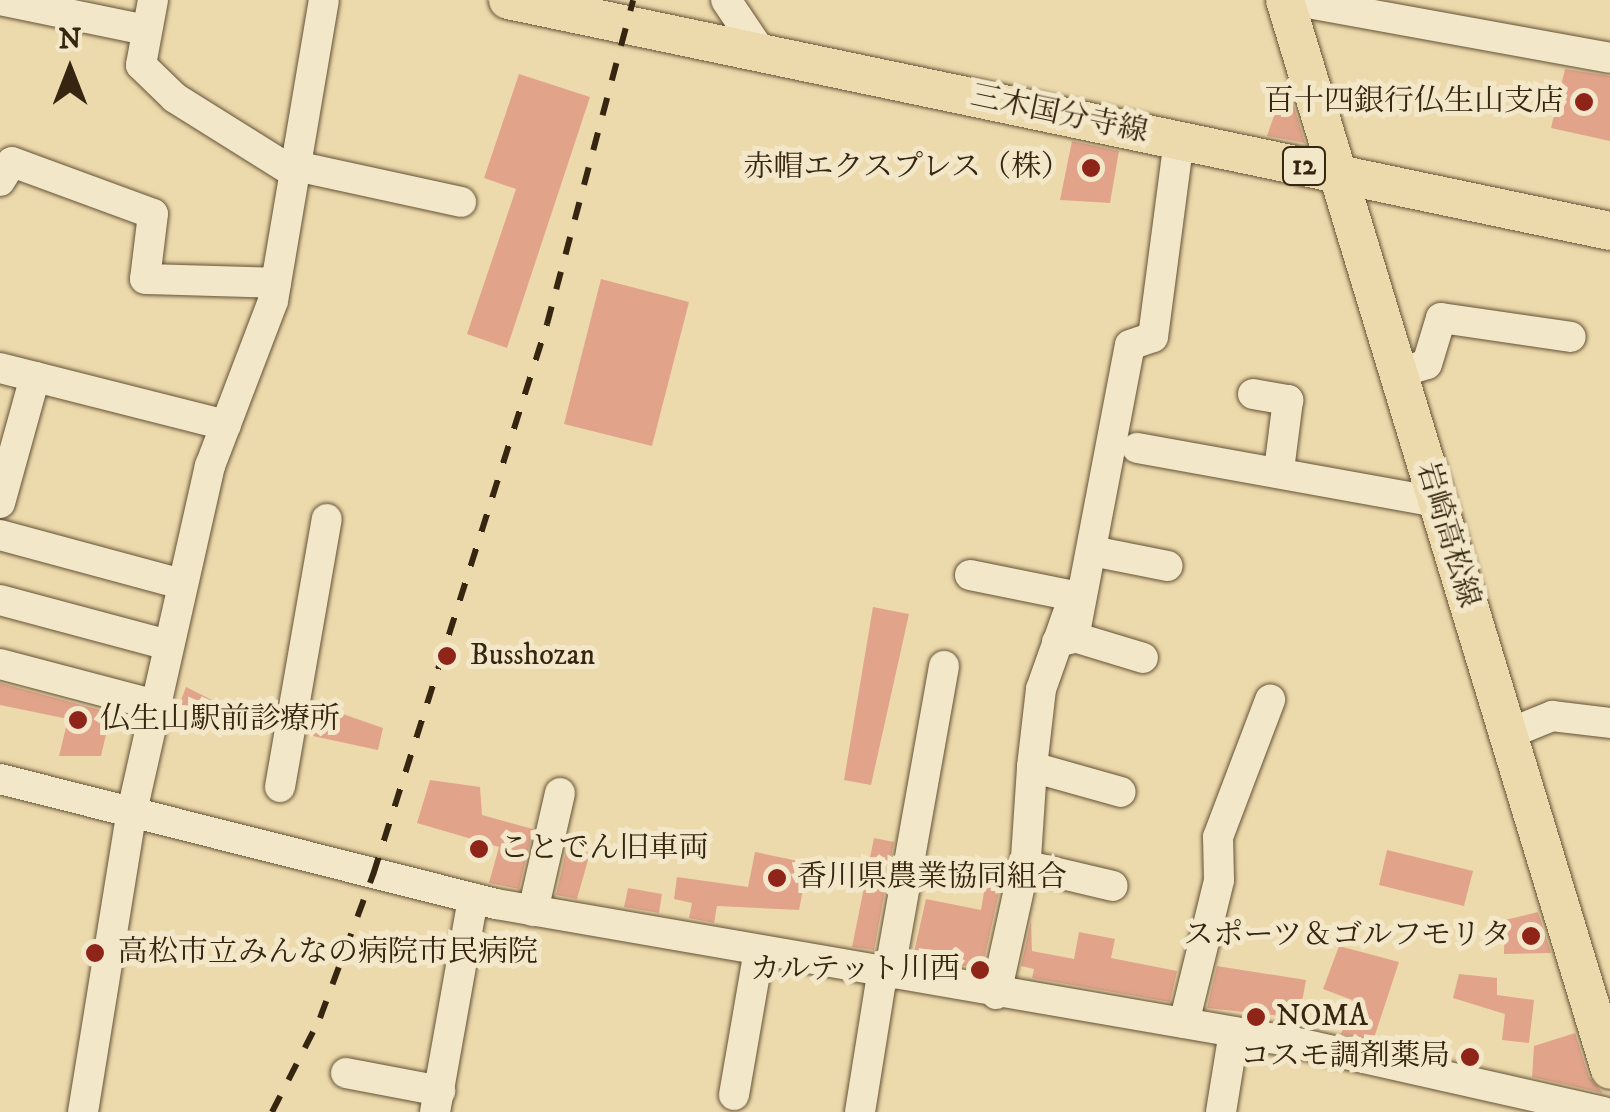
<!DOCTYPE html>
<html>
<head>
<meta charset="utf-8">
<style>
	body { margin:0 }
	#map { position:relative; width:1610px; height:1112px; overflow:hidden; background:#eddaac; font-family:"IM FELL DW Pica","Noto Serif JP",serif }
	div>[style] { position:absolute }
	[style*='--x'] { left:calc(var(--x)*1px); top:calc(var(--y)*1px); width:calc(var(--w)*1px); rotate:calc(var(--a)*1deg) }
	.building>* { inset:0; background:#e1a48b }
	.roads { filter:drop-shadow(0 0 2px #645237) drop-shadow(0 0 2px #645237) }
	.minor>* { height:30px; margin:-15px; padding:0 15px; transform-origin:15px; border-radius:15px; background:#f3e7c9 }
	.major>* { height:38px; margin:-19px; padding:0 19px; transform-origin:19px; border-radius:19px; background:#eddaac }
	.rail>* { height:6px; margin-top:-3px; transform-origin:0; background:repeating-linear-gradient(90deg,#362510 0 18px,transparent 0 36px) }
	.dots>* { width:28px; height:28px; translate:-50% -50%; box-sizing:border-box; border:5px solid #f3e7c9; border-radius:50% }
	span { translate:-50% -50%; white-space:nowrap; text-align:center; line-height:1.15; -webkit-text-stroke:10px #f3e7c9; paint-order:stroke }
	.shield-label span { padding:2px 8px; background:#f3e7c9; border:2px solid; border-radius:8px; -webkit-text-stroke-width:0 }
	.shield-label { font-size:28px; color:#362510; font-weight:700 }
	.poi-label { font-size:30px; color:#362510 }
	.right { translate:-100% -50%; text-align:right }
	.left { translate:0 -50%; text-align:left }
	.street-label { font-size:30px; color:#362510 }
	.north { position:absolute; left:20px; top:20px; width:100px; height:100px; -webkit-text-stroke:8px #f3e7c9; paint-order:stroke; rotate:0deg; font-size:28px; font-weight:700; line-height:40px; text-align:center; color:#362510 }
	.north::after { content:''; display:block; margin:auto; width:35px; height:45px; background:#362510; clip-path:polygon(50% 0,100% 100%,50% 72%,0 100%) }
</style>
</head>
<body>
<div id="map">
	<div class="building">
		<div style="clip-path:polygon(1565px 69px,1610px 76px,1610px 141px,1551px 128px)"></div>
		<div style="clip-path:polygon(519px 74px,590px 97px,507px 348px,467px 334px,516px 189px,484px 178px)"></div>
		<div style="clip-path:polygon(1284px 87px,1288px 87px,1305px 143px,1267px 136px)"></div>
		<div style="clip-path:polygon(1072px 141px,1119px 151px,1110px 203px,1060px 200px)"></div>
		<div style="clip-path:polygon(601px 279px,689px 302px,652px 446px,564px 424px)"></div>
		<div style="clip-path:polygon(873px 607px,909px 614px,871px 785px,844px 780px)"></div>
		<div style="clip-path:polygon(0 683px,111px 713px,101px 756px,59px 756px,68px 719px,0 705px)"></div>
		<div style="clip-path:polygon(186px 687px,226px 707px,221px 731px,172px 724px)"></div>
		<div style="clip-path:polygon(314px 704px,383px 728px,378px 750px,308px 735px)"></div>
		<div style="clip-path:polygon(430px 780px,480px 787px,482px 815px,533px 829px,519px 889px,489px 883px,499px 847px,417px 823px)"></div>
		<div style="clip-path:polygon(874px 838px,894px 842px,874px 950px,852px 947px)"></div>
		<div style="clip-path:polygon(567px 847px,590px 853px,577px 899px,556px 895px)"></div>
		<div style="clip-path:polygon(1387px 850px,1473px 871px,1464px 906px,1379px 885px)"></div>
		<div style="clip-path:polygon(755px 852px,808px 863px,799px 910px,717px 906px,714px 923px,689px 918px,692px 903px,674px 899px,677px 877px,748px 887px)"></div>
		<div style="clip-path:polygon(985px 886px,1000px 888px,982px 969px,913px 957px,926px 899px,981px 910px)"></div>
		<div style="clip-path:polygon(628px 888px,662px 894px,659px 913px,624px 907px)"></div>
		<div style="clip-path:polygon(1538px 912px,1551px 953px,1504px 954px,1505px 920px)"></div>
		<div style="clip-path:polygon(1031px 921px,1032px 951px,1074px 959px,1079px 932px,1115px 939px,1111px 958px,1177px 971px,1170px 1002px,1032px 978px,1034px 969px,1021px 966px)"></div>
		<div style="clip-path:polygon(1339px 946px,1399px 962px,1373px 1041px,1341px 1034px,1352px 1000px,1323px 989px)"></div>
		<div style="clip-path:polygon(1217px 966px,1306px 980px,1299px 1018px,1207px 1008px)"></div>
		<div style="clip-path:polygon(1459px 974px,1497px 978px,1497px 995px,1534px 1000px,1529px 1043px,1502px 1040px,1505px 1014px,1453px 998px)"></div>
		<div style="clip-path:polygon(1575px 1033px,1589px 1077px,1603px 1093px,1532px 1077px,1534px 1046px)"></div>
	</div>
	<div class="roads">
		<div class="minor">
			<div style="--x:0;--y:0;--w:149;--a:11.6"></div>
			<div style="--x:153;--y:0;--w:66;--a:100.5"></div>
			<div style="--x:141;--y:65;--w:47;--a:44.1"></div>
			<div style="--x:175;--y:98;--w:142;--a:32"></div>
			<div style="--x:726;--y:0;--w:63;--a:56.1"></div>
			<div style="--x:1291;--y:0;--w:324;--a:10.3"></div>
			<div style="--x:296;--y:166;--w:169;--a:12.3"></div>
			<div style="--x:0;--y:181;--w:22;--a:-58"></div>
			<div style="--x:12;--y:162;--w:150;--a:20.2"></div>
			<div style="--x:153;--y:214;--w:65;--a:97"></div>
			<div style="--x:145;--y:279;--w:131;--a:1.7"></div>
			<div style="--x:0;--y:368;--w:233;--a:14.2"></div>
			<div style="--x:1398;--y:373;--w:30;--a:-17"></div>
			<div style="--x:1427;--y:364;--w:48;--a:-73.1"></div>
			<div style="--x:1441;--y:318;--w:131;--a:8.3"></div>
			<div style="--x:1253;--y:394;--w:36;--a:10"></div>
			<div style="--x:1288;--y:400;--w:71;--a:97.3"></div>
			<div style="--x:1137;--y:448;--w:305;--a:10.2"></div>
			<div style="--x:0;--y:503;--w:131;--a:-74.5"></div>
			<div style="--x:0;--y:535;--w:188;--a:15.1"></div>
			<div style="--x:1092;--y:551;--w:77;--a:11.2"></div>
			<div style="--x:970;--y:575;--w:106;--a:11.4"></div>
			<div style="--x:1074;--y:596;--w:99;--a:109.5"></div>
			<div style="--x:1041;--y:689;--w:79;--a:96.6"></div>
			<div style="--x:0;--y:600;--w:174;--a:15"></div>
			<div style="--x:1074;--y:637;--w:72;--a:16.9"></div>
			<div style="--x:1057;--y:642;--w:17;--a:-13"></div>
			<div style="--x:1074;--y:638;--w:298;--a:-79.2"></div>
			<div style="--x:1130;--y:345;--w:24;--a:-19"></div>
			<div style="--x:1153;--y:337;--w:199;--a:-82.5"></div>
			<div style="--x:0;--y:664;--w:160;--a:14.8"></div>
			<div style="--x:1508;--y:734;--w:48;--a:-22.2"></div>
			<div style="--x:1552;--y:716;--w:58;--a:6.9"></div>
			<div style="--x:0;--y:779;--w:512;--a:14.14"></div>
			<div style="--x:496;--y:904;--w:809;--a:9.82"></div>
			<div style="--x:1293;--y:1042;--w:318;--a:12.7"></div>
			<div style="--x:280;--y:787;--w:272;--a:-80.1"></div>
			<div style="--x:1024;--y:865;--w:91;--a:13.3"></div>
			<div style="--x:533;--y:911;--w:121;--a:-77.1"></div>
			<div style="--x:889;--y:975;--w:314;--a:-79.9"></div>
			<div style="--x:996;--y:994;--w:139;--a:-77.6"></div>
			<div style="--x:1026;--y:858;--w:91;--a:-86.2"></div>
			<div style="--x:1032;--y:767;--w:92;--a:15.7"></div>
			<div style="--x:1184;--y:1023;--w:147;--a:-76.2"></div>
			<div style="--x:1219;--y:880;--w:43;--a:-91.3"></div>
			<div style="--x:1218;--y:837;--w:147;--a:-69.2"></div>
			<div style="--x:346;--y:1073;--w:96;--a:10.8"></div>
			<div style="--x:734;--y:1095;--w:146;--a:-80.2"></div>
			<div style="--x:83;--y:1112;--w:300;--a:-80.8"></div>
			<div style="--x:131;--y:816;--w:359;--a:-77.3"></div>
			<div style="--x:210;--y:466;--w:177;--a:-69.1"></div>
			<div style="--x:273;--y:301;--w:305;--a:-80.4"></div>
			<div style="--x:435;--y:1112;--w:217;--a:-79.9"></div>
			<div style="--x:860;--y:1112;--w:140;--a:-80.9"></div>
			<div style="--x:1221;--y:1112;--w:81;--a:-80.8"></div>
		</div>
		<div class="major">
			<div style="--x:508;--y:0;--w:1126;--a:11.84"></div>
			<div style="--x:1285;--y:0;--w:1118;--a:73.1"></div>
		</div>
	</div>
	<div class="rail">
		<div style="--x:272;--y:1112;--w:106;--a:-62.9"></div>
		<div style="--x:320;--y:1018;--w:153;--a:-69.7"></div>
		<div style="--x:373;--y:875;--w:578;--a:-72.47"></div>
		<div style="--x:547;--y:324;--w:335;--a:-75.1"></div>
	</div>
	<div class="dots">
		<div style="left:1584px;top:102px;background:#8f2418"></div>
		<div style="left:1091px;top:168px;background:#8f2418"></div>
		<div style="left:447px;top:656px;background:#8f2418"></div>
		<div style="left:78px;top:720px;background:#8f2418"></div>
		<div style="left:479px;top:849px;background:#8f2418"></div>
		<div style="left:777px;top:878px;background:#8f2418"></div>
		<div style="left:1531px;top:936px;background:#8f2418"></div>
		<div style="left:95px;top:953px;background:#8f2418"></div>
		<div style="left:980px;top:970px;background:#8f2418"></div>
		<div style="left:1256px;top:1017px;background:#8f2418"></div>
		<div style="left:1470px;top:1057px;background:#8f2418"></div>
	</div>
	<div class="shield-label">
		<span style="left:1304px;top:166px">12</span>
	</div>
	<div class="poi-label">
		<span class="right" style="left:1564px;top:102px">百十四銀行仏生山支店</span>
		<span class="right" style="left:1071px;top:168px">赤帽エクスプレス（株）</span>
		<span class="left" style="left:470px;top:656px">Busshozan</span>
		<span class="left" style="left:100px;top:720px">仏生山駅前診療所</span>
		<span class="left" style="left:499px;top:849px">ことでん旧車両</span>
		<span class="left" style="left:797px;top:878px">香川県農業協同組合</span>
		<span class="right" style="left:1511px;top:936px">スポーツ＆ゴルフモリタ</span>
		<span class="left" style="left:118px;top:953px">高松市立みんなの病院市民病院</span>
		<span class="right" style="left:960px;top:970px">カルテット川西</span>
		<span class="left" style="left:1276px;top:1017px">NOMA</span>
		<span class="right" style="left:1450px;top:1057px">コスモ調剤薬局</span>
	</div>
	<div class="street-label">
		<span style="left:1059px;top:115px;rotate:12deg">三木国分寺線</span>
		<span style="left:1447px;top:535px;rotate:73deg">岩崎高松線</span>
	</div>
	<div class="north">N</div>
</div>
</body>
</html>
